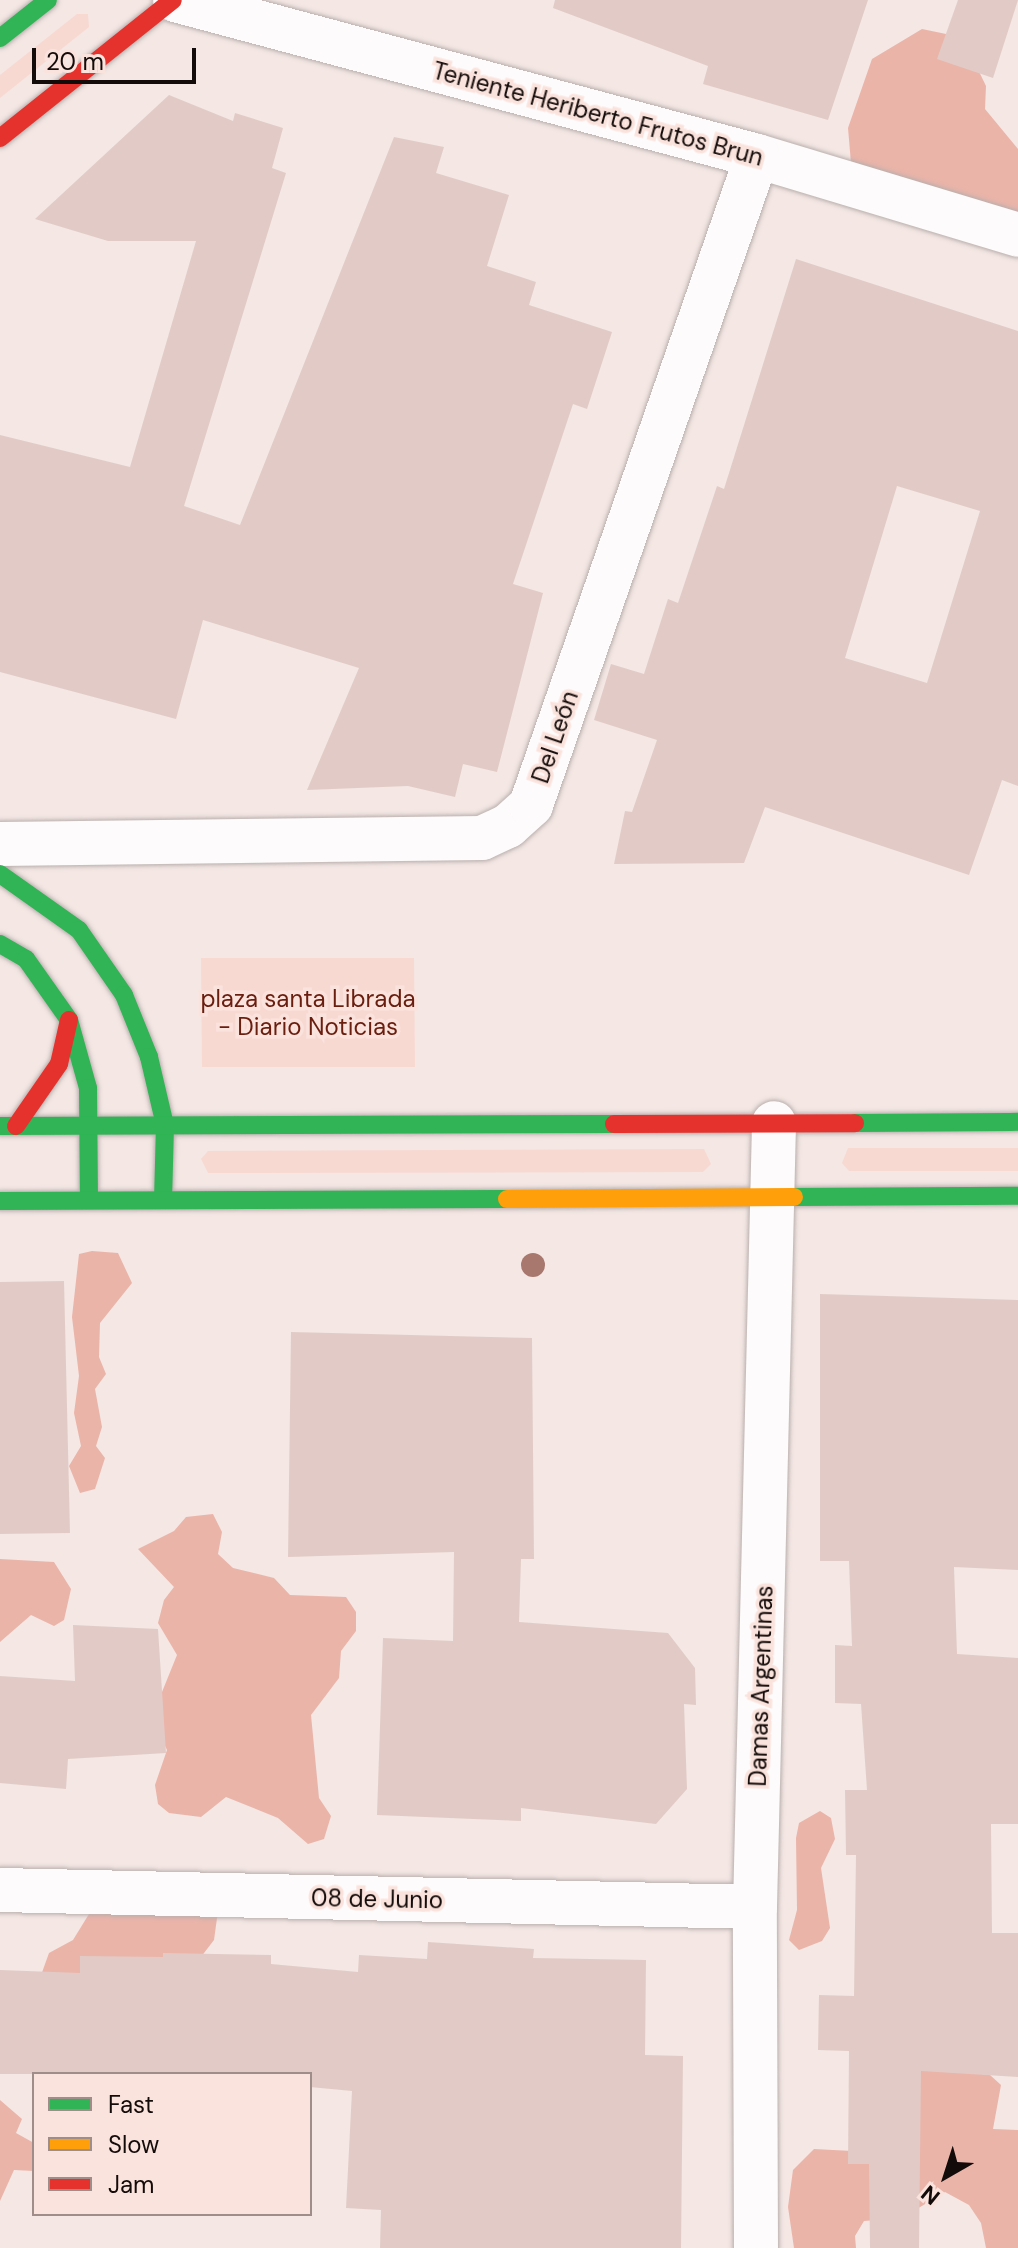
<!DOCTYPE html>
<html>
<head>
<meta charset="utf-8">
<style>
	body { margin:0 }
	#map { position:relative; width:1018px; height:2248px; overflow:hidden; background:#f4e7e4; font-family:"DM Sans",sans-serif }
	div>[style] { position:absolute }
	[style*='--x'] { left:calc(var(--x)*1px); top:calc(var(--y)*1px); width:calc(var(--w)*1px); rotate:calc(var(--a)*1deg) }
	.green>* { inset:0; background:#f8d9d2 }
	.forest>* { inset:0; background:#eab4a9 }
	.building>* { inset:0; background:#e2cbc6 }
	.roads { filter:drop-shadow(0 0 2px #b9afad) drop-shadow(0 0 2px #b9afad) }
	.street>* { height:44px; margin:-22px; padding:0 22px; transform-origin:22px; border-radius:22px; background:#fdfbfb }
	.fast>* { height:18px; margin:-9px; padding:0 9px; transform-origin:9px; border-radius:9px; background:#30b455 }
	.slow>* { height:18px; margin:-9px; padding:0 9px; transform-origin:9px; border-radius:9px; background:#ff9f0a }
	.jam>* { height:18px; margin:-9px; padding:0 9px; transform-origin:9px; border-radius:9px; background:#e5322d }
	.trees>* { width:24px; height:24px; margin:-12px; border-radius:50%; background:#a8786f }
	span { translate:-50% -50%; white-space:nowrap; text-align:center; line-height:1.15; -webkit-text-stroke:7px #fbe3dd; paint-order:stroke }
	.street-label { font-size:24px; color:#130b09 }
	.park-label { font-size:24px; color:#6a1e0f }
	.legend { position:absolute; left:32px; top:2072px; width:280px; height:144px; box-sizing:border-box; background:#fbe3dd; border:2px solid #9e8d88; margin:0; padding:10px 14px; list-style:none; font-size:24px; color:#130b09 }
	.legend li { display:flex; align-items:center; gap:16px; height:40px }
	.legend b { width:40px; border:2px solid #9e8d88 }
	.north { position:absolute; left:906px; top:2136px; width:80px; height:80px; -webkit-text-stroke:6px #fbe3dd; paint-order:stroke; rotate:219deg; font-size:22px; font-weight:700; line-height:32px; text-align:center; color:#130b09 }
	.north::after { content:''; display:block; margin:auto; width:28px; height:36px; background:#130b09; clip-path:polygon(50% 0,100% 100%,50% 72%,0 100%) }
	.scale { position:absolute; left:32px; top:48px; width:164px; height:36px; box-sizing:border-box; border:4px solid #130b09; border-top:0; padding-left:10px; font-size:24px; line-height:28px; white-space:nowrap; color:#130b09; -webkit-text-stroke:6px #fbe3dd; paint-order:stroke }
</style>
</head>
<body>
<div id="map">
	<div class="green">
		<div style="clip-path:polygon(77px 14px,88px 14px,89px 27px,0 98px,0 75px)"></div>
		<div style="clip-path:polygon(201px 958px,414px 958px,415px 1067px,202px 1067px)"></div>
		<div style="clip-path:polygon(848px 1148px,1018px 1148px,1018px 1171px,849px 1171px,842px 1163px)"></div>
		<div style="clip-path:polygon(704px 1149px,711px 1164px,703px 1172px,208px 1173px,201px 1159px,208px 1151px)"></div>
	</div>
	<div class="forest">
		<div style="clip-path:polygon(922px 29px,946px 34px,971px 55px,986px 86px,985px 109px,1018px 149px,1018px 229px,851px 163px,848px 128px,872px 59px)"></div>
		<div style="clip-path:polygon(92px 1251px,118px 1253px,132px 1283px,100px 1323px,99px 1357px,106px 1374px,95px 1389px,102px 1427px,96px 1446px,105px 1458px,95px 1489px,80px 1493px,69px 1466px,81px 1446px,74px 1413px,79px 1376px,72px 1317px,79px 1254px)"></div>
		<div style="clip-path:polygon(213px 1514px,222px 1532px,218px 1554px,233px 1568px,274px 1578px,290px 1595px,346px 1597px,356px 1612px,356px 1631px,341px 1651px,339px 1678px,311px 1715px,319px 1798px,331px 1816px,324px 1839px,308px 1844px,278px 1818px,226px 1797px,201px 1817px,169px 1813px,158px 1804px,155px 1785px,167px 1750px,160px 1735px,162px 1692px,177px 1655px,158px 1623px,164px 1600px,174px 1587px,138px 1549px,174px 1531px,186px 1517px)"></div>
		<div style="clip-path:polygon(0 1559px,54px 1562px,71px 1589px,64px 1620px,54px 1626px,31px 1615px,0 1642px)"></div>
		<div style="clip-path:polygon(820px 1811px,831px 1818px,835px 1839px,821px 1868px,830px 1928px,822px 1941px,799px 1950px,789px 1940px,797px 1910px,796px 1838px,799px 1823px)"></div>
		<div style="clip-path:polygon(218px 1911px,214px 1940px,194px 1966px,40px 1978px,49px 1953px,73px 1940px,89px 1914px)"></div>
		<div style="clip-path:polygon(899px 2064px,990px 2075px,1001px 2085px,993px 2129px,1018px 2130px,1018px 2248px,986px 2248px,981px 2223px,969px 2205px,945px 2192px,902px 2218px,864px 2221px,855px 2236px,856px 2248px,794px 2248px,788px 2207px,793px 2170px,814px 2149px,852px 2151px)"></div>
		<div style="clip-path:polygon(0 2100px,22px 2119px,16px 2133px,34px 2143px,34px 2171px,14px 2170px,0 2201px)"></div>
	</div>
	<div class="building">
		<div style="clip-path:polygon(555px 0,868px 0,828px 120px,703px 84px,708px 66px,553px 8px)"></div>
		<div style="clip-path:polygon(958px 0,1018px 0,993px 78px,937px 59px)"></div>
		<div style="clip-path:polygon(169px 95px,233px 121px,235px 113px,283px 128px,272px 168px,286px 173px,184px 506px,240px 525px,394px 137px,444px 147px,436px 173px,509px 195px,487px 266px,536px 282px,529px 305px,612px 332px,587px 409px,573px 404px,513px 584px,543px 593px,497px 772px,463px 764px,455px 797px,408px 786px,307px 790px,359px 668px,203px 620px,176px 719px,0 672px,0 435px,130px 467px,196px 241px,108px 241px,35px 219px)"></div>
		<div style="clip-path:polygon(evenodd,796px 259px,1018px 331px,1018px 786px,1002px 780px,969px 875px,765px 807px,744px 863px,614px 864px,625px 811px,632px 812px,657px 740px,594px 720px,611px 664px,644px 674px,668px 599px,678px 603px,717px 486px,724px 489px,796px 259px,897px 486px,980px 511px,927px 683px,845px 658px,897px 486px)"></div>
		<div style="clip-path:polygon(64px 1281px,70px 1533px,0 1534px,0 1282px)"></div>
		<div style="clip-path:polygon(820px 1294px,1018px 1300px,1018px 1570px,954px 1567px,957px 1654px,1018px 1658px,1018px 1824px,991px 1824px,992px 1933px,1018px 1933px,1018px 2077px,921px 2071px,919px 2248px,870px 2248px,869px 2164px,848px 2164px,849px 2051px,818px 2050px,819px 1995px,854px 1996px,856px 1855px,846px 1855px,845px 1790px,867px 1790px,861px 1704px,835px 1703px,835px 1645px,852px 1646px,849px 1561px,820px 1561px)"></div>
		<div style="clip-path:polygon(291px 1332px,532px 1338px,534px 1559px,521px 1559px,519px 1622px,668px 1633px,695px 1668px,696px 1705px,684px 1704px,687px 1789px,656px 1824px,521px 1808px,521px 1821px,377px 1815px,383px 1638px,453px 1641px,454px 1552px,288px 1557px)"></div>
		<div style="clip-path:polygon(73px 1625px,158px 1629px,166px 1753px,68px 1759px,66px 1789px,0 1783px,0 1676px,75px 1681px)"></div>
		<div style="clip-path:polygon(428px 1942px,534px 1949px,533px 1958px,646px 1960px,645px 2055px,683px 2056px,681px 2248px,380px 2248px,381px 2210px,346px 2208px,352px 2091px,310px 2087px,310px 2074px,0 2074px,0 1970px,80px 1973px,80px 1956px,163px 1957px,163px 1953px,271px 1955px,271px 1964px,358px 1972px,359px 1955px,427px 1959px)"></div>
	</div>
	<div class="roads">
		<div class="street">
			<div style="--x:175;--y:0;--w:603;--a:15"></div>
			<div style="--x:757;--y:156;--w:273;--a:16.8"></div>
			<div style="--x:0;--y:844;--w:482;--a:-0.7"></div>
			<div style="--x:482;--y:838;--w:29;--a:-25"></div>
			<div style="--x:508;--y:826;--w:31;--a:-42"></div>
			<div style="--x:531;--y:805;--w:687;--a:-70.8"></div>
			<div style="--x:0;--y:1890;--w:755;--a:1.29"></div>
			<div style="--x:756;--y:2248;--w:341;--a:-90.2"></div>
			<div style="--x:755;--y:1907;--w:784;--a:-88.61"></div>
		</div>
		<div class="fast">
			<div style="--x:0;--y:38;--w:61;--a:-38.4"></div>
			<div style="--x:0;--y:874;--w:97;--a:35.3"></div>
			<div style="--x:79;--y:930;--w:79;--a:55.3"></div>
			<div style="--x:124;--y:995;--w:67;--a:68"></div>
			<div style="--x:149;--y:1057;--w:70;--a:76.8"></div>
			<div style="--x:165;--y:1125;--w:75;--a:91.5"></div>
			<div style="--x:0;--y:944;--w:30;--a:30"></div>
			<div style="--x:26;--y:959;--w:75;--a:54.8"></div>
			<div style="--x:69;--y:1020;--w:71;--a:74.4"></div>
			<div style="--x:88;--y:1088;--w:112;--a:89.5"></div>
			<div style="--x:855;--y:1123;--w:163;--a:-0.4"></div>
			<div style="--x:0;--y:1126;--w:614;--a:-0.19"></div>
			<div style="--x:794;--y:1197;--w:224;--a:-0.3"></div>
			<div style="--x:0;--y:1201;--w:507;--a:-0.23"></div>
		</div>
		<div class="slow">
			<div style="--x:507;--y:1199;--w:287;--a:-0.4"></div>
		</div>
		<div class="jam">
			<div style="--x:0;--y:138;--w:221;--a:-38.6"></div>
			<div style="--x:614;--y:1124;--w:241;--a:-0.2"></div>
			<div style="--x:16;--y:1126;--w:75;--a:-55.3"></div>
			<div style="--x:59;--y:1064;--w:45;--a:-77.2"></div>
		</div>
	</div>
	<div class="trees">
		<div style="left:533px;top:1265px"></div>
	</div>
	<div class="street-label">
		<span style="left:598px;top:114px;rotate:15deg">Teniente Heriberto Frutos Brun</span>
		<span style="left:555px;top:737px;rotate:-71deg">Del León</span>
		<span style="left:761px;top:1686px;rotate:-88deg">Damas Argentinas</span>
		<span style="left:377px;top:1899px;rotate:1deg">08 de Junio</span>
	</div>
	<div class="park-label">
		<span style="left:308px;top:1013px">plaza santa Librada<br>- Diario Noticias</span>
	</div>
	<ul class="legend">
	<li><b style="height:10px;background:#30b455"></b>Fast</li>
	<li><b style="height:10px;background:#ff9f0a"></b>Slow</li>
	<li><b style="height:10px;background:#e5322d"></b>Jam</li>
	</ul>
	<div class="north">N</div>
	<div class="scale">20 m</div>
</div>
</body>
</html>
